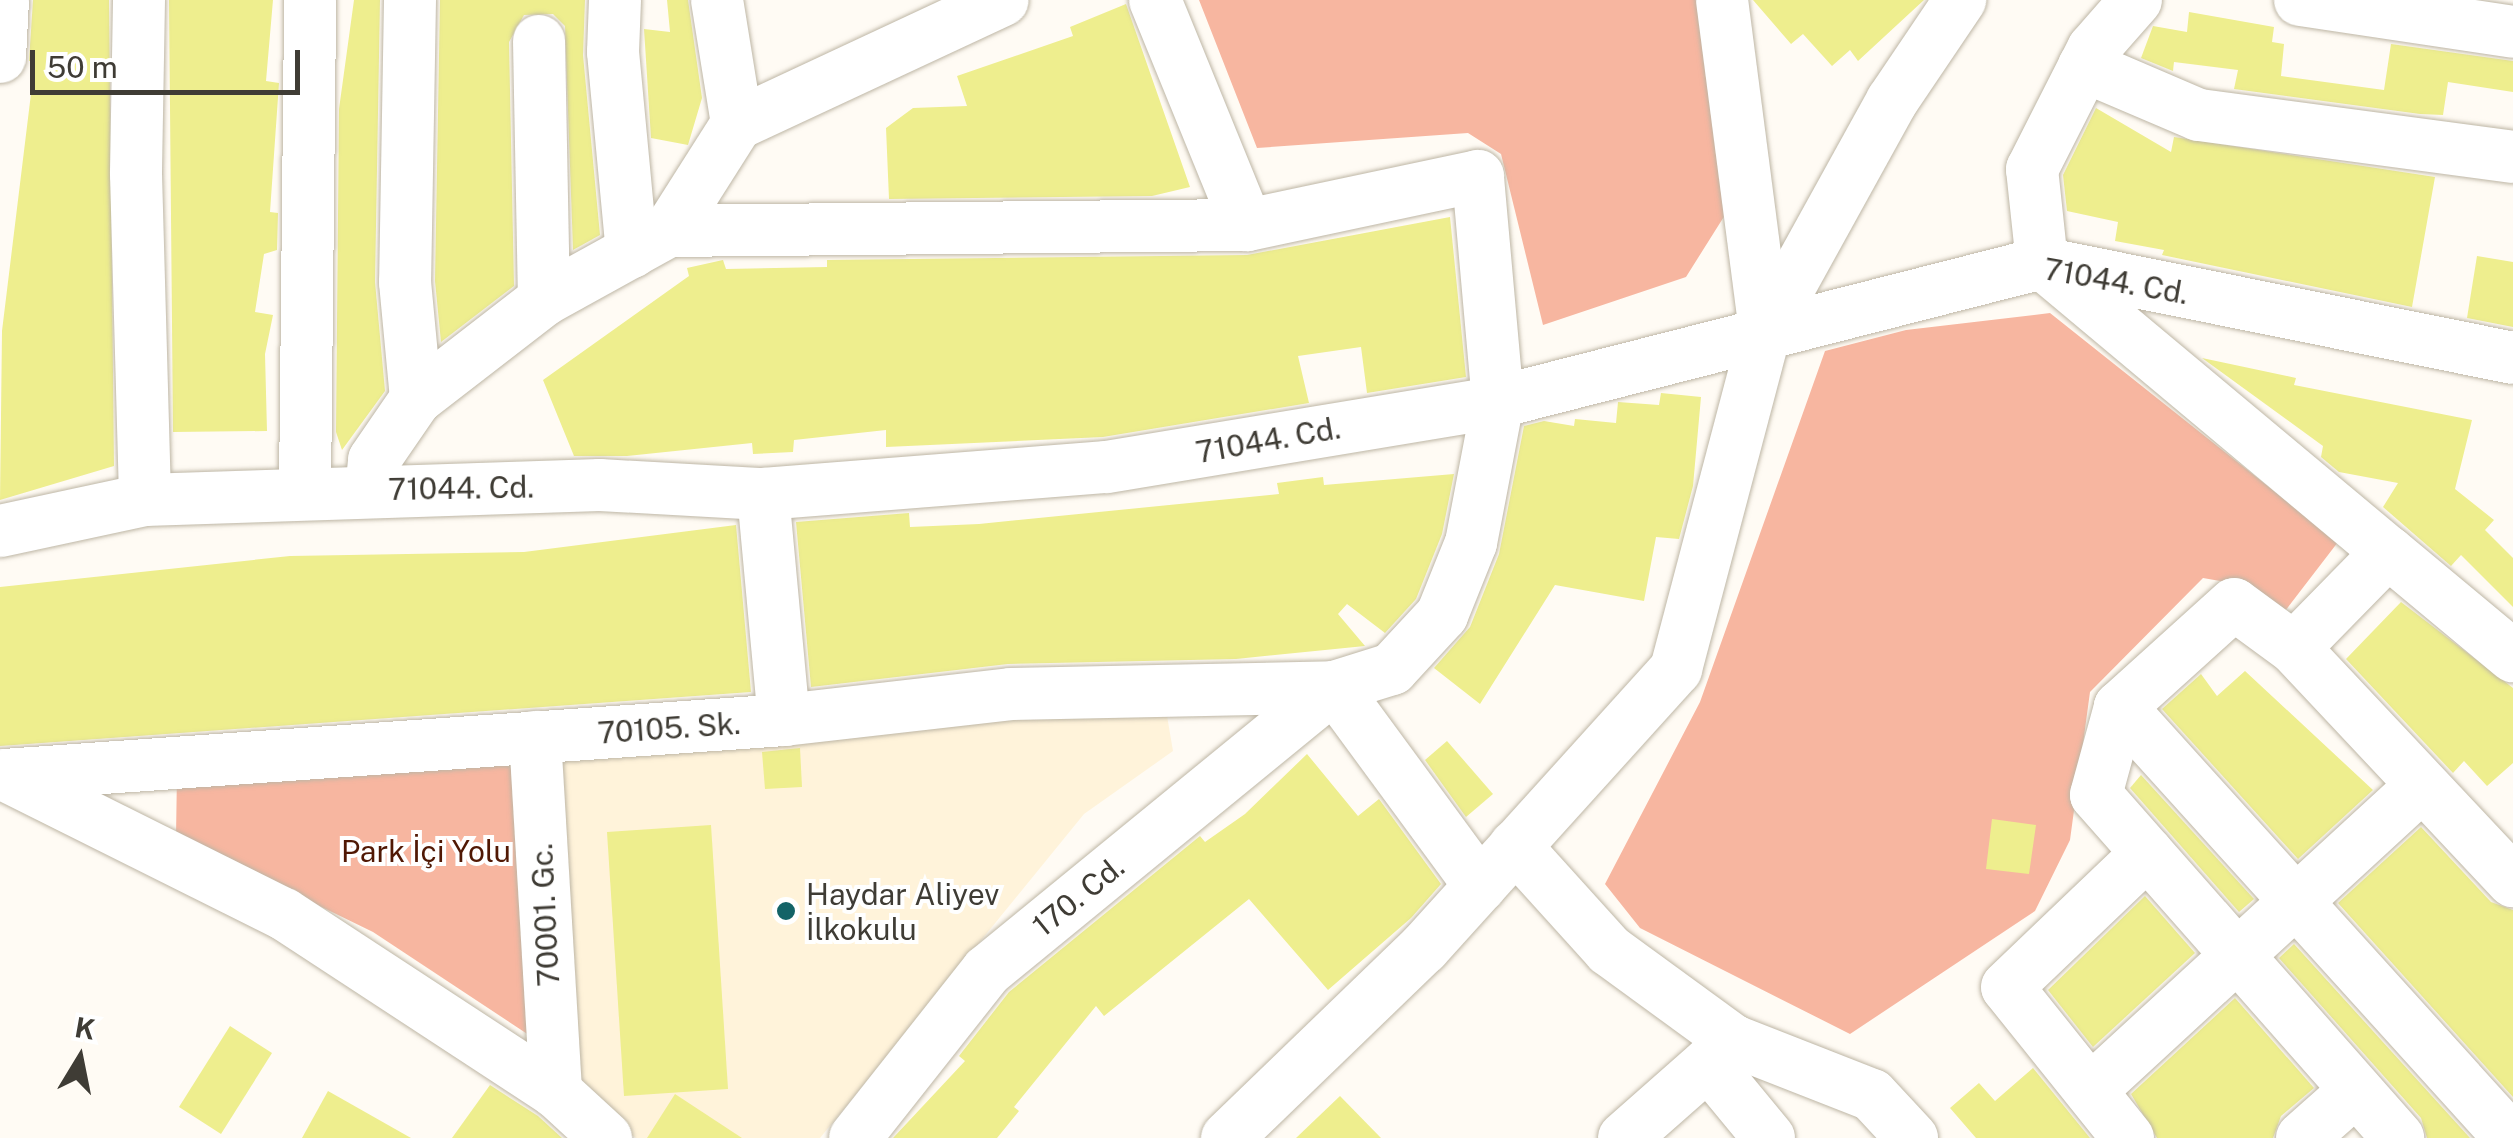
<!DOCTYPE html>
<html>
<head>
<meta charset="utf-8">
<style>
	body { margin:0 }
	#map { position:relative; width:2513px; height:1138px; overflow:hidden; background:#fffbf4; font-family:"Public Sans",sans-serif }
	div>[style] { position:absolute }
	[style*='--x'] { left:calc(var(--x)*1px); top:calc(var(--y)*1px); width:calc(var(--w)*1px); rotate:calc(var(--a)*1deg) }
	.built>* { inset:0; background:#fff3da }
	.green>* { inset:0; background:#f7b6a0 }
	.building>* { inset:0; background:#eeee8e }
	.roads { filter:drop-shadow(0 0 2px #beb6a5) drop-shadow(0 0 2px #beb6a5) }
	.minor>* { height:52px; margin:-26px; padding:0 26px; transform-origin:26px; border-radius:26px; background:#fff }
	.dots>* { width:28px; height:28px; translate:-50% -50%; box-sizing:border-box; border:5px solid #fff; border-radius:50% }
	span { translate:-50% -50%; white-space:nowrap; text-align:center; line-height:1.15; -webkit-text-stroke:8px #fff; paint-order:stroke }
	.street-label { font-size:30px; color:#3f3c35 }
	.park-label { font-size:30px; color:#501804 }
	.poi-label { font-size:30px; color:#3f3c35 }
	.left { translate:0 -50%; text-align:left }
	.north { position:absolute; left:30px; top:1008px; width:100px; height:100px; -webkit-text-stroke:8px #fff; paint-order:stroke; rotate:10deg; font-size:28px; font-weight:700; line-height:40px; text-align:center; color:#3f3c35 }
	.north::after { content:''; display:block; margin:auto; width:35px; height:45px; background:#3f3c35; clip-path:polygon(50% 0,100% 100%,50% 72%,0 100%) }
	.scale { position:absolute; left:30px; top:50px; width:270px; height:45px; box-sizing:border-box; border:5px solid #3f3c35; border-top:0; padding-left:12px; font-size:30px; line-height:35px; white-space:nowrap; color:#3f3c35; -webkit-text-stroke:8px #fff; paint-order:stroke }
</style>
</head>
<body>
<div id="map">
	<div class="built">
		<div style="clip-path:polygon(1165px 704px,1173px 751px,1084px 814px,820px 1138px,636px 1138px,580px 1099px,560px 745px)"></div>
	</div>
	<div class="green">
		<div style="clip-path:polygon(1199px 0,1701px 0,1725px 215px,1686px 277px,1543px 325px,1501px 154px,1468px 133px,1257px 148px)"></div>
		<div style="clip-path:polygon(2050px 313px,2338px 542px,2285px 611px,2243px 585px,2203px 578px,2090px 692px,2070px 840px,2035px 911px,1850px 1034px,1640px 928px,1605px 884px,1700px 702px,1825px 351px,1906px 330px)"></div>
		<div style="clip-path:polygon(517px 743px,538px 1041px,373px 932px,176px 836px,177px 773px)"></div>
	</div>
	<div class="building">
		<div style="clip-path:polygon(33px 0,109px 0,114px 466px,0 500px,2px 331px,35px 61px,29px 61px)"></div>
		<div style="clip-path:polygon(169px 0,273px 0,266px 81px,279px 83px,270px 212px,278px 213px,277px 250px,264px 254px,255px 312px,273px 315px,265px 354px,267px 431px,173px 432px)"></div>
		<div style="clip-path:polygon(354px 0,380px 0,375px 282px,385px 391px,342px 450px,336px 432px,339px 109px)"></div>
		<div style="clip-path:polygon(440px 0,585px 0,583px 55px,600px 235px,573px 250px,565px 26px,553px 14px,524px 15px,509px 42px,514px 286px,441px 342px,435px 281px)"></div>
		<div style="clip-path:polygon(667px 0,688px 0,702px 98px,688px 145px,651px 138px,644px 29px,670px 32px)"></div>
		<div style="clip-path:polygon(1753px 0,1924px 0,1858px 61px,1850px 50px,1832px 66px,1803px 34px,1791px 44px)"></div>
		<div style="clip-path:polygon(1126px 4px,1190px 187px,1152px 196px,889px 199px,886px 128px,913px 108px,967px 106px,957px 76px,1073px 36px,1070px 27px)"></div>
		<div style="clip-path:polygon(2189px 12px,2274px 27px,2272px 42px,2284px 44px,2281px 76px,2384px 90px,2391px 44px,2513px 61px,2513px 92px,2448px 82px,2443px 115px,2420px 114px,2234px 89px,2238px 70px,2174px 62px,2173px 71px,2141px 58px,2153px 26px,2187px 32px)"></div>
		<div style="clip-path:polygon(2096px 108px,2171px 152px,2174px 137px,2435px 177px,2412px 307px,2162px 255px,2164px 250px,2115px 241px,2118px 222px,2067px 211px,2063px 175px)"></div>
		<div style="clip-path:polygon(1450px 217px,1466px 377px,1367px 393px,1361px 347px,1298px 356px,1309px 403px,1103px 437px,886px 447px,886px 430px,794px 440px,793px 452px,753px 454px,752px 443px,627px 456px,574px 456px,543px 380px,689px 276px,687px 268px,723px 260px,726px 269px,827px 267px,827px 260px,1247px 255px)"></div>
		<div style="clip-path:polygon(2477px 256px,2513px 262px,2513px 327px,2467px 318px)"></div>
		<div style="clip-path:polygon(2202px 358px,2296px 378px,2294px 385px,2472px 420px,2455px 489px,2494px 520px,2485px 530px,2513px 558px,2513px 607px,2461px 555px,2451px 566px,2383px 507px,2398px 483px,2339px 472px,2321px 457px,2323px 446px)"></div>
		<div style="clip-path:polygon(1661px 393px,1701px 397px,1693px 486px,1679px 539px,1656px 537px,1644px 601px,1555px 585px,1480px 704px,1434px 668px,1470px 627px,1499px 554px,1524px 426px,1544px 421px,1574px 426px,1575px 419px,1616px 423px,1618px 402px,1659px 405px)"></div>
		<div style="clip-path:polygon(1454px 474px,1442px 534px,1416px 599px,1385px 633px,1347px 604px,1338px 614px,1365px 646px,1236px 659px,1008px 664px,811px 687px,796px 522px,909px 513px,910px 527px,979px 524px,1279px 494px,1277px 483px,1323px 477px,1324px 485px)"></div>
		<div style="clip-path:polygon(736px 525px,751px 692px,0 746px,0 587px,290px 556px,524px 552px)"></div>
		<div style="clip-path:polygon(2401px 602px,2513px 688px,2513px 763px,2487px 786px,2464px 761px,2453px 773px,2346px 659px)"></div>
		<div style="clip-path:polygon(2245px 671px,2373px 790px,2298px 859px,2162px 709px,2201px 674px,2217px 696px)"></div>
		<div style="clip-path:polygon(1447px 741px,1493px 794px,1466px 817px,1425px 760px)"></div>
		<div style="clip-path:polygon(800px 748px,802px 787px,765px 789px,762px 752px)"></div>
		<div style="clip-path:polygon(1307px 754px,1358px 816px,1379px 799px,1441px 884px,1411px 918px,1328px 990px,1249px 899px,1104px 1016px,1096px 1006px,1014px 1107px,1019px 1111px,997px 1138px,893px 1138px,965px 1061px,959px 1056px,1009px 992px,1200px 836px,1205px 842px,1245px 814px)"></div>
		<div style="clip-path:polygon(2141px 775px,2254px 899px,2239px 912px,2130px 788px)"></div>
		<div style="clip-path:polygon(1992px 819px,2036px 825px,2029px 874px,1986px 869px)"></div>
		<div style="clip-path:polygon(711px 825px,728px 1089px,624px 1096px,607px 832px)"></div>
		<div style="clip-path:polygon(2421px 827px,2491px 902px,2513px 910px,2513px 1097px,2338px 903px)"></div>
		<div style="clip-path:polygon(2145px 896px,2195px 953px,2093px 1047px,2048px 990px)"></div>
		<div style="clip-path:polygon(2294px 944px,2470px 1138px,2427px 1138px,2421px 1118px,2279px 958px)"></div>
		<div style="clip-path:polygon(2235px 998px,2314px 1088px,2281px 1116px,2273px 1138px,2157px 1138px,2131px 1094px)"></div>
		<div style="clip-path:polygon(230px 1026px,272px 1053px,221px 1134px,179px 1107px)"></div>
		<div style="clip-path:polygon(2033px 1068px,2090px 1138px,1976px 1138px,1950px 1108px,1979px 1083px,1995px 1101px)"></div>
		<div style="clip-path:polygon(490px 1085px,538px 1116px,562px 1138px,452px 1138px)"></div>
		<div style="clip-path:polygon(328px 1091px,411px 1138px,302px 1138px)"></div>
		<div style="clip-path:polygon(675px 1094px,742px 1138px,647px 1138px)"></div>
		<div style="clip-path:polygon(1340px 1096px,1381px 1138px,1296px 1138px)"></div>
	</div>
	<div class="roads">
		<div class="minor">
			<div style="--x:139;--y:0;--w:174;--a:91"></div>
			<div style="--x:136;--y:174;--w:326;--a:88.4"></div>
			<div style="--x:410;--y:0;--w:282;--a:91"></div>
			<div style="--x:405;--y:282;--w:118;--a:84.6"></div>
			<div style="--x:615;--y:0;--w:52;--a:92.2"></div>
			<div style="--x:613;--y:52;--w:201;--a:84.6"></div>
			<div style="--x:717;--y:0;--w:126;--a:80.8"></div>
			<div style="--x:1155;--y:0;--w:243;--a:67.8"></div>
			<div style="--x:1722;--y:0;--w:334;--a:82.6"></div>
			<div style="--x:2136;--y:0;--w:65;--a:131.3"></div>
			<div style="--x:2093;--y:49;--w:135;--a:116.9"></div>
			<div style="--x:2032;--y:169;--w:95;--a:83.9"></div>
			<div style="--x:2042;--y:263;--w:451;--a:39.9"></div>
			<div style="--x:2388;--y:552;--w:134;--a:134.4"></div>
			<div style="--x:2294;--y:648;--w:320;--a:46.8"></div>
			<div style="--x:2300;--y:0;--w:215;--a:8.5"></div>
			<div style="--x:539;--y:41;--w:259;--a:88.9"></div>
			<div style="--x:0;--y:57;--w:57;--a:-87"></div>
			<div style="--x:2084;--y:66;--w:125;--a:23.1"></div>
			<div style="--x:2199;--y:115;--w:317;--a:7.6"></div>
			<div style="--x:371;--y:490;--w:30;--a:-84"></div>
			<div style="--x:374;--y:460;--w:74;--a:-55.5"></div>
			<div style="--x:416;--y:399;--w:162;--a:-37.7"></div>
			<div style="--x:544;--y:300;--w:143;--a:-28.9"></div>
			<div style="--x:669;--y:231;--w:127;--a:-57.6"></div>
			<div style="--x:737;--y:124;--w:293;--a:-25"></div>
			<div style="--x:305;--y:491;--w:491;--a:-89.4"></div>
			<div style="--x:763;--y:494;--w:227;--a:84.7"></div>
			<div style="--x:0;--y:531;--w:148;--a:-12.1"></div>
			<div style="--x:145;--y:500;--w:455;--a:-1.9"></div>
			<div style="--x:600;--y:485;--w:163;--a:3.2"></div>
			<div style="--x:763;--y:494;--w:345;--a:-4.5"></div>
			<div style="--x:1107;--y:467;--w:396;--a:-9.4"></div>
			<div style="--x:1498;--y:402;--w:561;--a:-14.33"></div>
			<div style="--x:2042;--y:263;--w:480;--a:11.4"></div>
			<div style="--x:2388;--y:552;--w:163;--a:39.8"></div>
			<div style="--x:2294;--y:648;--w:74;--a:-143.7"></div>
			<div style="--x:2234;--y:604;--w:154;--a:137.9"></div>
			<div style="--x:2120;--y:707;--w:91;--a:105.3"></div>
			<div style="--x:2096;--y:795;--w:457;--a:48.6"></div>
			<div style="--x:1334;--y:687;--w:247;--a:53.7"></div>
			<div style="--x:2120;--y:707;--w:581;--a:47.86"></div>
			<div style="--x:535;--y:737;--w:356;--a:86.6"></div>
			<div style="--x:4;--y:775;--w:782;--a:-4.03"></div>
			<div style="--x:784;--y:720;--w:228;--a:-6.5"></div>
			<div style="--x:1011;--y:694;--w:323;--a:-1.2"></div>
			<div style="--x:1334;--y:687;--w:61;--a:-17.2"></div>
			<div style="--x:1392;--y:669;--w:74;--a:-47.2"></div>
			<div style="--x:1442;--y:615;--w:78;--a:-68.1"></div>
			<div style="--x:1471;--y:543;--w:144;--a:-79.2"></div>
			<div style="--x:1498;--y:402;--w:227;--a:-95.1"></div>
			<div style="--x:1478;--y:176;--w:236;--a:168"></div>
			<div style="--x:1247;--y:225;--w:578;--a:179.41"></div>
			<div style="--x:11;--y:778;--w:305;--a:26.5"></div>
			<div style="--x:284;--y:914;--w:325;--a:33.2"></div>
			<div style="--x:556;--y:1092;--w:68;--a:42.6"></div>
			<div style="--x:1515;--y:846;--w:140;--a:47.9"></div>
			<div style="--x:1609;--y:950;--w:155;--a:36.1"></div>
			<div style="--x:1734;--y:1041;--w:148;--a:21.4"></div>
			<div style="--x:1872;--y:1095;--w:59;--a:47.1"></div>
			<div style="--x:1708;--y:1064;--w:96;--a:50.5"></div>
			<div style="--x:2092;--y:1089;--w:447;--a:-42.6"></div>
			<div style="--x:855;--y:1138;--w:213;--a:-51.7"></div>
			<div style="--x:987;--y:971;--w:448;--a:-39.3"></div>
			<div style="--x:1227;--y:1138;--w:274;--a:-44"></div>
			<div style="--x:1424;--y:948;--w:376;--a:-47.9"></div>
			<div style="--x:1676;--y:669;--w:350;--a:-75.2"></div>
			<div style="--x:1765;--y:331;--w:263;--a:-61.1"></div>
			<div style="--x:1892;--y:101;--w:122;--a:-56"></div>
			<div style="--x:1624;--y:1138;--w:147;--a:-41.4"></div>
			<div style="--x:2128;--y:1138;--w:193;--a:-128.7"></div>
			<div style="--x:2007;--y:987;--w:194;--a:-43.7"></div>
			<div style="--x:2302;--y:1138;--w:72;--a:-41.6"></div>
		</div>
	</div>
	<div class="dots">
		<div style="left:786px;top:911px;background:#136367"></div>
	</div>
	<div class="street-label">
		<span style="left:2116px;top:281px;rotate:10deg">71044. Cd.</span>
		<span style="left:1268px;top:440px;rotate:-10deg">71044. Cd.</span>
		<span style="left:461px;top:488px;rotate:-1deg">71044. Cd.</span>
		<span style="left:669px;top:728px;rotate:-4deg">70105. Sk.</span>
		<span style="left:1078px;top:896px;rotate:-39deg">170. Cd.</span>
		<span style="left:545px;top:915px;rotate:-93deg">70001. Gc.</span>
	</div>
	<div class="park-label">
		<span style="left:426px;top:851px">Park İçi Yolu</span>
	</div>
	<div class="poi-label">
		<span class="left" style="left:806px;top:911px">Haydar Aliyev<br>İlkokulu</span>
	</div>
	<div class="north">K</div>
	<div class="scale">50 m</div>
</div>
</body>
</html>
